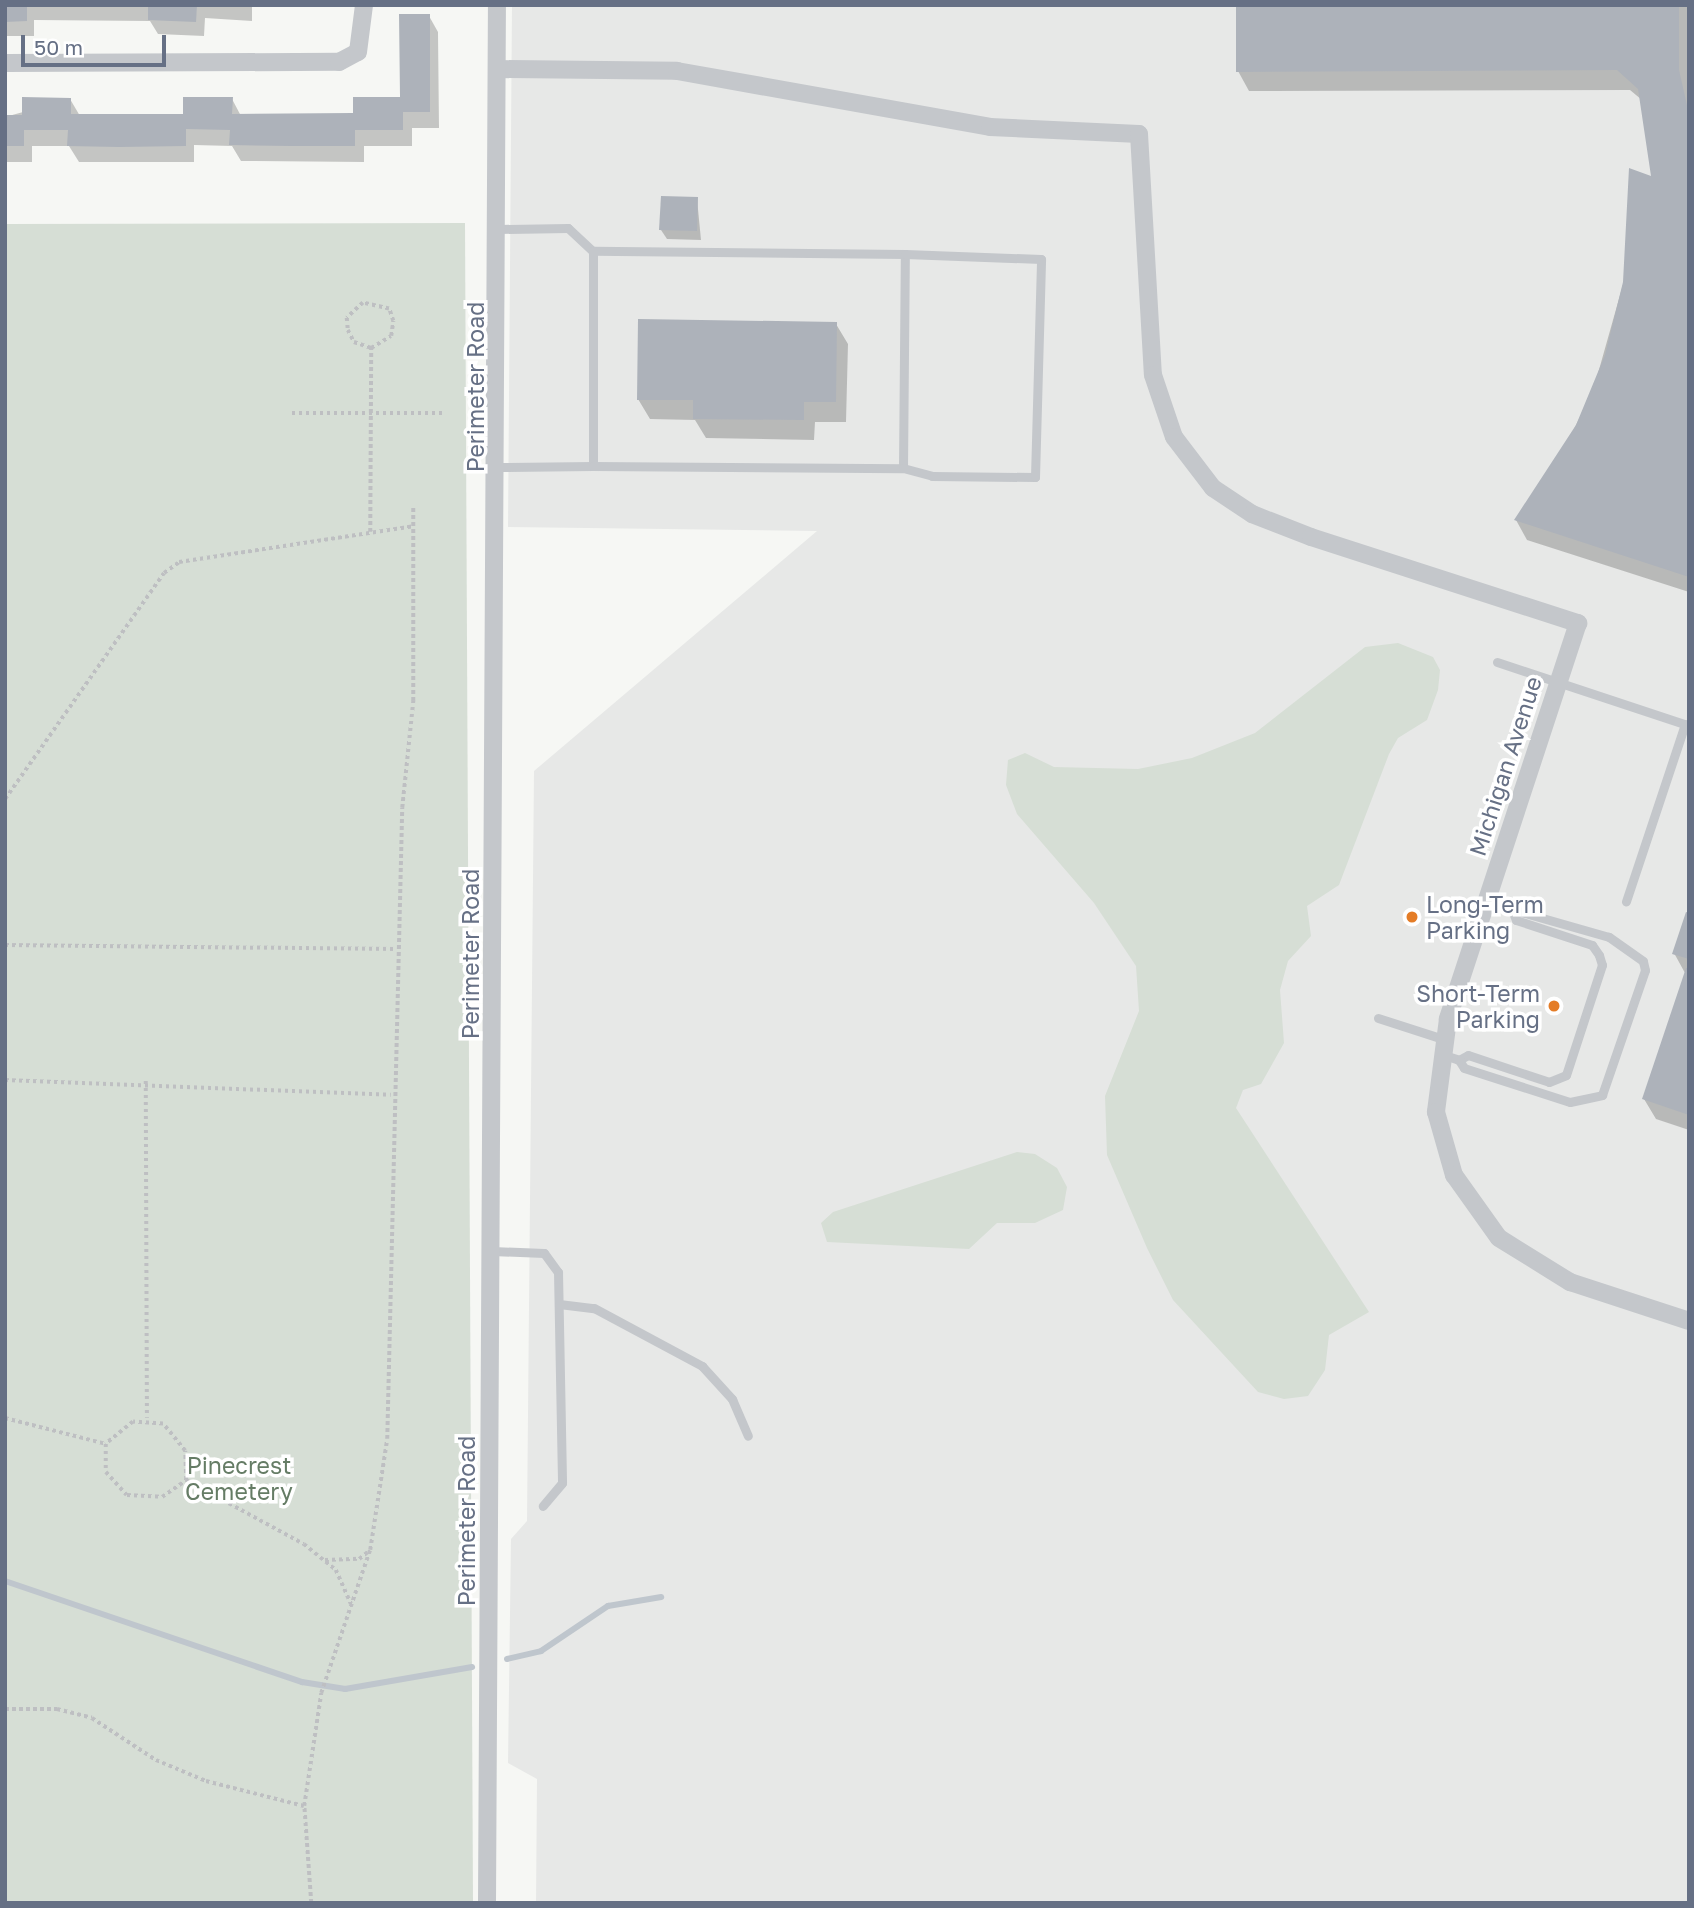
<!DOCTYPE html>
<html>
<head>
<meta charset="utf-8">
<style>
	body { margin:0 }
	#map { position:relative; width:1694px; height:1908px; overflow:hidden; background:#f6f7f4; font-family:"Golos Text",sans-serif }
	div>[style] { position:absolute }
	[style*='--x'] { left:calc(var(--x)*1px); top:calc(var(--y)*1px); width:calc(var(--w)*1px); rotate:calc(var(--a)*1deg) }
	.built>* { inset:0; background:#e7e8e7 }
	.green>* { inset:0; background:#d6ded5 }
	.shadow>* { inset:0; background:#0003 }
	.stream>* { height:6px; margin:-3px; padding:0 3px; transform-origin:3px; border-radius:3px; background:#bfc6cd }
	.building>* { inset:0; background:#adb2ba }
	.path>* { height:3.5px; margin-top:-1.75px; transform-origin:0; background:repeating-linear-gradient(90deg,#bebfc2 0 3.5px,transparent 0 7px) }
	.service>* { height:9px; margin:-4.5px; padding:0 4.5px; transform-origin:4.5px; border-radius:4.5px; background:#c4c7cb }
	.minor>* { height:18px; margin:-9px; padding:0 9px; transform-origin:9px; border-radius:9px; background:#c4c7cb }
	.dots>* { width:19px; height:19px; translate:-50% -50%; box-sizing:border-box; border:4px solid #fff; border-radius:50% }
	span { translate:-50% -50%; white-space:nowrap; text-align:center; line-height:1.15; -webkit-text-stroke:7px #fff; paint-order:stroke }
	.street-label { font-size:23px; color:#667085 }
	.poi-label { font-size:23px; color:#667085 }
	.left { translate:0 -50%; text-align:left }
	.right { translate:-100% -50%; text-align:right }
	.park-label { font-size:23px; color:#657c65 }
	.frame { position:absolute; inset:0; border:7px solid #667085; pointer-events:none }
	.scale { position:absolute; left:21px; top:35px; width:145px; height:32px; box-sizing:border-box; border:4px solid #667085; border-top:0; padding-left:9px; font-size:21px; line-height:24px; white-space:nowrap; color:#667085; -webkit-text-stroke:5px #fff; paint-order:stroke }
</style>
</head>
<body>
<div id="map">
	<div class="built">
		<div style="clip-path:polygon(512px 5px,1689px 5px,1689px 1903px,536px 1903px,537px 1779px,508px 1763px,511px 1539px,527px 1521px,534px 771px,817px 531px,508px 527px)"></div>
	</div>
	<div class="green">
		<div style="clip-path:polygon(465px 223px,473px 1903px,5px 1903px,5px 224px)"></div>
		<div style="clip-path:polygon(1398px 643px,1433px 657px,1440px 670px,1438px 690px,1427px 720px,1398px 738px,1389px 754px,1339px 885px,1307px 906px,1311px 936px,1288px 961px,1280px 990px,1284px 1043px,1261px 1084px,1243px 1090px,1236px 1108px,1369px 1312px,1329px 1335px,1325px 1370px,1308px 1396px,1284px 1399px,1258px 1392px,1173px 1300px,1147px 1248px,1107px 1155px,1105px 1096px,1139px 1011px,1136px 966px,1094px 903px,1017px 814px,1006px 785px,1008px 760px,1025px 753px,1054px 767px,1138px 769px,1192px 758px,1255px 733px,1365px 647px)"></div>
		<div style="clip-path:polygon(1017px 1152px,1035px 1154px,1057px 1168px,1067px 1187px,1063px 1210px,1035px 1223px,997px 1223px,969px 1249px,827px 1242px,821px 1223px,833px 1212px)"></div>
	</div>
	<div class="shadow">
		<div style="clip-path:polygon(5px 5px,252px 5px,252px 21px,205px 18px,204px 36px,158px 34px,150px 21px,34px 20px,34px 36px,5px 36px)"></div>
		<div style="clip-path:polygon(1237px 5px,1689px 5px,1689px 592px,1527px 540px,1516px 520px,1559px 459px,1593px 391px,1653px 178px,1642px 100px,1630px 90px,1249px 91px,1238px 71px)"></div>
		<div style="clip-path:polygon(429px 16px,438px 32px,439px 128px,412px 128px,412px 146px,364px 146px,364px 162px,241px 161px,232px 146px,194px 145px,194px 162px,79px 162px,69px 146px,32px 146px,32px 162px,5px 162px,5px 117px,70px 99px,80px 116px,185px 116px,232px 99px,241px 116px,355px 115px,401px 99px)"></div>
		<div style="clip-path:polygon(697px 199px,701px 240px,667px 239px,661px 230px)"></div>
		<div style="clip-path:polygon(836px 324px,848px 344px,846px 422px,815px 422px,814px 440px,706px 438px,695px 420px,650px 419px,638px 399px)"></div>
		<div style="clip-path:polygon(1689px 908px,1689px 1130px,1656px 1119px,1644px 1099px,1685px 973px,1674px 953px)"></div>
	</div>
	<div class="stream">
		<div style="--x:5;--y:1581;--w:314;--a:18.8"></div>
		<div style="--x:302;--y:1682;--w:44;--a:9.2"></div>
		<div style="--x:345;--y:1689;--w:129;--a:-9.8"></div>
		<div style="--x:507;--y:1659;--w:35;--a:-13"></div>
		<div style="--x:541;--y:1651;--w:81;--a:-33.9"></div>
		<div style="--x:608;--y:1606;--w:54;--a:-9.6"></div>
	</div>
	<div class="building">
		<div style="clip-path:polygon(5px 5px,27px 5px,27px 21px,5px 22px)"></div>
		<div style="clip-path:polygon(148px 5px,197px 5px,196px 22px,148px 20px)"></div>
		<div style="clip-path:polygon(1236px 5px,1679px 5px,1679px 70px,1689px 114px,1689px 577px,1514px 520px,1576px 425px,1605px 355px,1623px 282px,1629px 168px,1651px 176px,1638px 89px,1617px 70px,1236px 72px)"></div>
		<div style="clip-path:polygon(399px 14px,430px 14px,430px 112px,403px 112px,403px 130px,355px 130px,355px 146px,291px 146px,229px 145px,230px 130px,186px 129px,186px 146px,119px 147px,67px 146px,68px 130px,24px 130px,24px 146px,5px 146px,5px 115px,22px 115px,22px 97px,71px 98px,71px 114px,183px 114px,183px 97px,233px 97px,232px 114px,353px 113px,353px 97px,400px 97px)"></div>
		<div style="clip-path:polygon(661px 196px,698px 197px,697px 231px,659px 230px)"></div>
		<div style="clip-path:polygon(638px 319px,837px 322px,836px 402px,804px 402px,804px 420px,693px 419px,693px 400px,637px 400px)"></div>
		<div style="clip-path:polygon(1686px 912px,1689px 913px,1689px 959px,1672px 954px)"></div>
		<div style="clip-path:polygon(1686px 968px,1689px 968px,1689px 1115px,1642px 1099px)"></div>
	</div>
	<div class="path">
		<div style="--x:292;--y:413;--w:153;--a:0"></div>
		<div style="--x:370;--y:532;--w:184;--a:-89.7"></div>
		<div style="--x:371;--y:348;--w:23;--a:-31"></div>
		<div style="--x:391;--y:336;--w:15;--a:-82"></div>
		<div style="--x:393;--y:321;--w:13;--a:-108"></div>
		<div style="--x:389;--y:309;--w:27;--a:-167"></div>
		<div style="--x:363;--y:303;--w:22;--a:137"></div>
		<div style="--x:347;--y:318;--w:12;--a:85"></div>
		<div style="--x:348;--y:330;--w:13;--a:63"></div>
		<div style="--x:354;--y:342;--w:18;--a:19"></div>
		<div style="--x:5;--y:799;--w:276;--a:-54.9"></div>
		<div style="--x:164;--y:573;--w:19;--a:-36"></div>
		<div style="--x:179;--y:562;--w:237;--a:-8.7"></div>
		<div style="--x:5;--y:945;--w:392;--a:0.6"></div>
		<div style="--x:5;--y:1080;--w:386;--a:2.2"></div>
		<div style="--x:146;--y:1081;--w:337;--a:89.8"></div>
		<div style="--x:5;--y:1418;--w:104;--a:14.4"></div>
		<div style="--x:186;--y:1480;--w:29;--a:-92"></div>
		<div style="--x:185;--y:1451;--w:35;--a:-129"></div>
		<div style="--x:163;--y:1424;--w:30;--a:-176"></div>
		<div style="--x:133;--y:1422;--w:35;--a:141"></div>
		<div style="--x:106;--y:1444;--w:28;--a:90"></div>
		<div style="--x:106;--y:1472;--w:31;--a:48"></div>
		<div style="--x:127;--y:1495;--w:35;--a:3"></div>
		<div style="--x:162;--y:1497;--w:29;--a:-35"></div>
		<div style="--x:186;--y:1480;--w:134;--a:28.5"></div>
		<div style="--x:304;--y:1544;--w:41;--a:39.1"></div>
		<div style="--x:336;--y:1570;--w:37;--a:66"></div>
		<div style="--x:325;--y:1560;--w:34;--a:-2"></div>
		<div style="--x:359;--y:1559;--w:14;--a:-39"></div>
		<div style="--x:5;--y:1709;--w:52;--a:0"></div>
		<div style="--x:57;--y:1709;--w:36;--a:14"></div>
		<div style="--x:92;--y:1718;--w:77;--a:33.3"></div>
		<div style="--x:156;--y:1760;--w:54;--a:22.8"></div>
		<div style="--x:206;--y:1781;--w:101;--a:14.3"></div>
		<div style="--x:311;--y:1903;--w:97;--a:-94.1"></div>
		<div style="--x:304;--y:1806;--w:114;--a:-81.4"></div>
		<div style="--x:321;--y:1693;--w:151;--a:-71.1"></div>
		<div style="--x:370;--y:1550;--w:112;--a:-81.3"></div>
		<div style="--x:387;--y:1439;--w:631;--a:-88.64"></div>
		<div style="--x:402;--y:808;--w:108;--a:-84.1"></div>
		<div style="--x:413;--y:701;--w:195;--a:-90"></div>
	</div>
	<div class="service">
		<div style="--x:499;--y:229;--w:69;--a:-0.8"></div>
		<div style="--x:568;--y:228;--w:34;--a:43"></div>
		<div style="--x:499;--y:467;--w:94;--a:-0.6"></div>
		<div style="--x:903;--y:468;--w:214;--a:-89.5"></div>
		<div style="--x:905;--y:254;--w:312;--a:-179.4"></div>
		<div style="--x:593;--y:251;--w:215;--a:90"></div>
		<div style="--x:593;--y:466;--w:310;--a:0.4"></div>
		<div style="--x:903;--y:468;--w:30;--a:15"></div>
		<div style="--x:932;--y:476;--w:103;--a:0.6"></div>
		<div style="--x:1035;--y:477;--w:218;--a:-88.4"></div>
		<div style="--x:1041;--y:259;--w:136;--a:-177.9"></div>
		<div style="--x:1497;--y:662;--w:198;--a:18.3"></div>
		<div style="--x:1685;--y:724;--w:187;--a:108.4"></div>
		<div style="--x:1378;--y:1018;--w:68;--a:17.9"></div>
		<div style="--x:1441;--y:1054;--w:19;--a:18"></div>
		<div style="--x:1459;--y:1060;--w:9;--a:58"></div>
		<div style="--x:1464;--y:1068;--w:111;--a:17.8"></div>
		<div style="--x:1570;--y:1102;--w:33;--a:-12"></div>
		<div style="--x:1602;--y:1095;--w:132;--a:-71"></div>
		<div style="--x:1645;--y:970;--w:9;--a:-103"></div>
		<div style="--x:1643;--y:961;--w:42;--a:-144.8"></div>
		<div style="--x:1609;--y:937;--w:128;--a:-164.1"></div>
		<div style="--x:1459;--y:1060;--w:10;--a:-29"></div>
		<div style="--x:1468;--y:1055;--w:85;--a:18.4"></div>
		<div style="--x:1549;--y:1082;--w:18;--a:-22"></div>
		<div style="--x:1566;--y:1075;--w:116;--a:-71.9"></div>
		<div style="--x:1602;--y:965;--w:10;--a:-107"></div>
		<div style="--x:1599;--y:955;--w:12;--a:-125"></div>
		<div style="--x:1592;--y:945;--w:80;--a:-161.8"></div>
		<div style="--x:1516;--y:920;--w:11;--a:-112"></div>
		<div style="--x:492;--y:1251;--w:52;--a:2.2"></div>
		<div style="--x:544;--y:1253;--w:24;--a:54"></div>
		<div style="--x:558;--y:1272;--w:211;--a:88.9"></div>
		<div style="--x:562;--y:1483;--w:30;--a:130"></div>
		<div style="--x:559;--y:1304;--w:35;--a:7"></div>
		<div style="--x:594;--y:1308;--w:123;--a:28.2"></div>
		<div style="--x:702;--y:1366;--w:45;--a:47.7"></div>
		<div style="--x:732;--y:1399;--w:40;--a:66.6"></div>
	</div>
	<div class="minor">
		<div style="--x:5;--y:63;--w:334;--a:-0.2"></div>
		<div style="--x:339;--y:62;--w:21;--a:-28"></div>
		<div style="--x:358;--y:52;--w:47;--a:-82.7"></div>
		<div style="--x:498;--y:69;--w:179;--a:0.6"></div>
		<div style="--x:677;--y:71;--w:318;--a:10.1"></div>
		<div style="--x:990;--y:127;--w:149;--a:2.7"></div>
		<div style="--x:1139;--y:134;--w:241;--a:86.7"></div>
		<div style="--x:1153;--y:375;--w:65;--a:71.3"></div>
		<div style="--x:1174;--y:437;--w:64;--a:52.6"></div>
		<div style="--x:1213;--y:488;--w:47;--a:33.7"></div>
		<div style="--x:1252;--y:514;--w:63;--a:21.3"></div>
		<div style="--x:1311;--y:537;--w:281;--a:17.9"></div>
		<div style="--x:1578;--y:623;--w:417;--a:108.2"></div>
		<div style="--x:1448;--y:1019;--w:94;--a:97.4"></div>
		<div style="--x:1436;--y:1112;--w:66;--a:74.1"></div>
		<div style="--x:1454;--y:1175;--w:77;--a:54.5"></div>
		<div style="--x:1499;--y:1238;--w:84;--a:31.8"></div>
		<div style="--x:1570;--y:1282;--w:125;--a:18.1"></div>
		<div style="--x:487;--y:1903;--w:1898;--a:-89.7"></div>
	</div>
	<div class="dots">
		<div style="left:1412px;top:917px;background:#e47c26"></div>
		<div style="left:1554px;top:1006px;background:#e47c26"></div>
	</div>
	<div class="street-label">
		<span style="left:475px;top:387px;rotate:-90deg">Perimeter Road</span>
		<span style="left:1505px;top:766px;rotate:-72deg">Michigan Avenue</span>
		<span style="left:470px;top:954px;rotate:-90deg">Perimeter Road</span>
		<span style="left:466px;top:1521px;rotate:-90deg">Perimeter Road</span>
	</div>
	<div class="poi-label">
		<span class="left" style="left:1426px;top:917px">Long-Term<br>Parking</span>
		<span class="right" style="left:1540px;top:1006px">Short-Term<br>Parking</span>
	</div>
	<div class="park-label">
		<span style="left:239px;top:1478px">Pinecrest<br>Cemetery</span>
	</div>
	<div class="frame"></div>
	<div class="scale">50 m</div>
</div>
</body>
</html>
